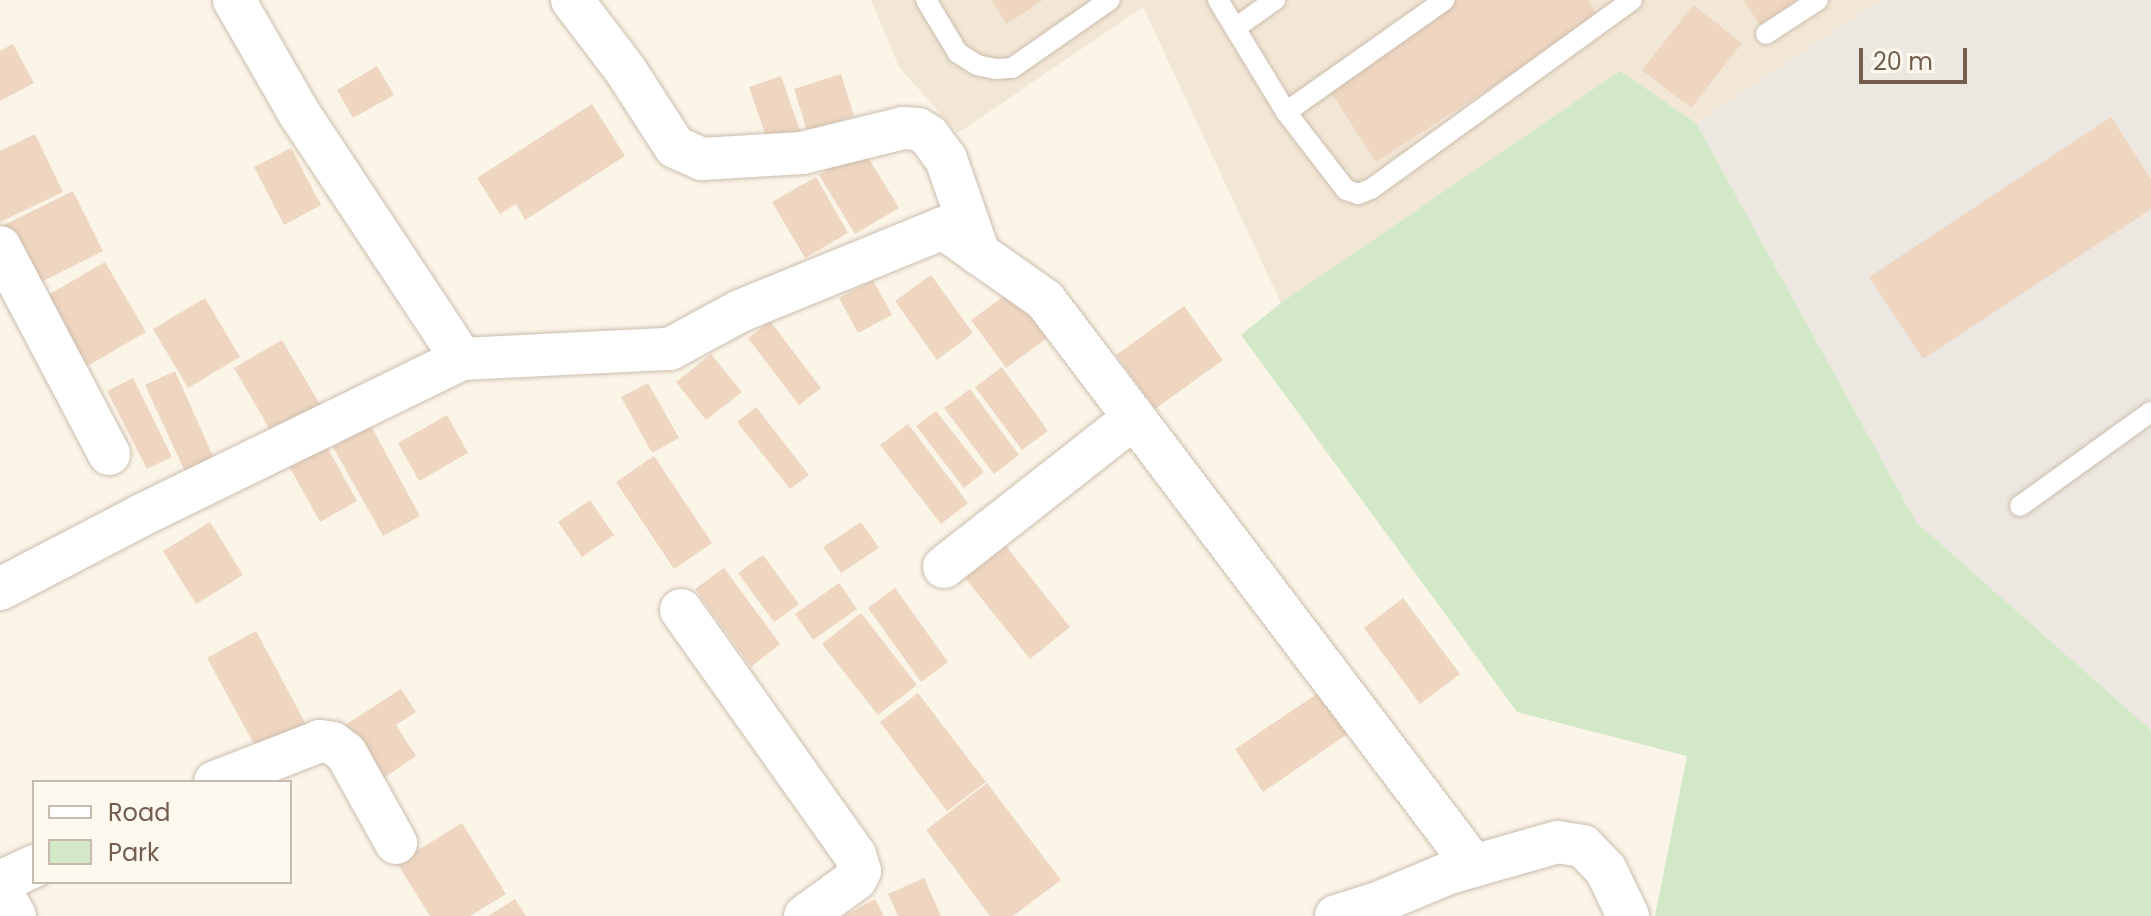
<!DOCTYPE html>
<html>
<head>
<meta charset="utf-8">
<style>
	body { margin:0 }
	#map { position:relative; width:2151px; height:916px; overflow:hidden; background:#fbf5e8; font-family:Poppins,sans-serif }
	div>[style] { position:absolute }
	[style*='--x'] { left:calc(var(--x)*1px); top:calc(var(--y)*1px); width:calc(var(--w)*1px); rotate:calc(var(--a)*1deg) }
	.residential>* { inset:0; background:#f2e7d6 }
	.industrial>* { inset:0; background:#ece7e1 }
	.green>* { inset:0; background:#d2e8c7 }
	.building>* { inset:0; background:#efd6c1 }
	.roads { filter:drop-shadow(0 0 2px #ccbdae) drop-shadow(0 0 2px #ccbdae) }
	.lane>* { height:20px; margin:-10px; padding:0 10px; transform-origin:10px; border-radius:10px; background:#fff }
	.street>* { height:42px; margin:-21px; padding:0 21px; transform-origin:21px; border-radius:21px; background:#fff }
	span { translate:-50% -50%; white-space:nowrap; text-align:center; line-height:1.15; -webkit-text-stroke:6px #fef9ee; paint-order:stroke }
	.legend { position:absolute; left:32px; top:780px; width:260px; height:104px; box-sizing:border-box; background:#fef9ee; border:2px solid #c6bbae; margin:0; padding:10px 14px; list-style:none; font-size:24px; color:#735e4d }
	.legend li { display:flex; align-items:center; gap:16px; height:40px }
	.legend b { width:40px; border:2px solid #c6bbae }
	.scale { position:absolute; left:1859px; top:48px; width:108px; height:36px; box-sizing:border-box; border:4px solid #735e4d; border-top:0; padding-left:10px; font-size:24px; line-height:28px; white-space:nowrap; color:#735e4d; -webkit-text-stroke:6px #fef9ee; paint-order:stroke }
</style>
</head>
<body>
<div id="map">
	<div class="residential">
		<div style="clip-path:polygon(871px 0,1881px 0,1696px 123px,1620px 71px,1281px 303px,1143px 7px,958px 133px,899px 67px)"></div>
	</div>
	<div class="industrial">
		<div style="clip-path:polygon(1881px 0,2151px 0,2151px 730px,1916px 522px,1696px 123px)"></div>
	</div>
	<div class="green">
		<div style="clip-path:polygon(1620px 71px,1696px 123px,1916px 522px,2151px 730px,2151px 916px,1655px 916px,1687px 756px,1517px 712px,1241px 335px,1281px 303px)"></div>
	</div>
	<div class="building">
		<div style="clip-path:polygon(991px 0,1043px 0,1007px 24px)"></div>
		<div style="clip-path:polygon(1457px 0,1588px 0,1599px 17px,1376px 162px,1326px 85px)"></div>
		<div style="clip-path:polygon(1743px 0,1798px 0,1760px 25px)"></div>
		<div style="clip-path:polygon(1693px 5px,1742px 43px,1691px 108px,1642px 70px)"></div>
		<div style="clip-path:polygon(13px 44px,34px 83px,0 101px,0 51px)"></div>
		<div style="clip-path:polygon(377px 66px,394px 95px,353px 118px,337px 90px)"></div>
		<div style="clip-path:polygon(841px 74px,854px 116px,807px 131px,794px 89px)"></div>
		<div style="clip-path:polygon(781px 76px,802px 136px,770px 148px,749px 87px)"></div>
		<div style="clip-path:polygon(592px 104px,625px 156px,525px 220px,516px 204px,500px 214px,477px 178px)"></div>
		<div style="clip-path:polygon(2111px 117px,2151px 179px,2151px 209px,1923px 359px,1869px 277px)"></div>
		<div style="clip-path:polygon(35px 134px,63px 192px,0 222px,0 151px)"></div>
		<div style="clip-path:polygon(291px 148px,321px 205px,284px 225px,254px 167px)"></div>
		<div style="clip-path:polygon(863px 149px,899px 208px,855px 234px,819px 175px)"></div>
		<div style="clip-path:polygon(816px 177px,848px 233px,805px 258px,772px 202px)"></div>
		<div style="clip-path:polygon(73px 191px,103px 251px,27px 289px,0 227px)"></div>
		<div style="clip-path:polygon(105px 262px,146px 332px,79px 371px,38px 301px)"></div>
		<div style="clip-path:polygon(931px 275px,973px 333px,937px 360px,895px 301px)"></div>
		<div style="clip-path:polygon(873px 280px,892px 315px,858px 333px,839px 298px)"></div>
		<div style="clip-path:polygon(1011px 291px,1051px 335px,1006px 368px,971px 320px)"></div>
		<div style="clip-path:polygon(205px 298px,240px 357px,188px 388px,153px 329px)"></div>
		<div style="clip-path:polygon(1184px 306px,1223px 360px,1155px 409px,1116px 355px)"></div>
		<div style="clip-path:polygon(770px 321px,821px 388px,799px 405px,748px 338px)"></div>
		<div style="clip-path:polygon(282px 340px,321px 406px,273px 435px,234px 368px)"></div>
		<div style="clip-path:polygon(711px 354px,742px 392px,706px 420px,676px 382px)"></div>
		<div style="clip-path:polygon(1002px 367px,1048px 431px,1022px 450px,975px 387px)"></div>
		<div style="clip-path:polygon(175px 371px,217px 465px,188px 478px,145px 385px)"></div>
		<div style="clip-path:polygon(133px 378px,172px 457px,147px 469px,107px 391px)"></div>
		<div style="clip-path:polygon(648px 383px,679px 438px,652px 453px,621px 397px)"></div>
		<div style="clip-path:polygon(970px 389px,1019px 455px,994px 474px,944px 408px)"></div>
		<div style="clip-path:polygon(756px 407px,809px 475px,790px 489px,737px 422px)"></div>
		<div style="clip-path:polygon(936px 411px,984px 472px,964px 488px,916px 426px)"></div>
		<div style="clip-path:polygon(447px 415px,468px 453px,419px 481px,398px 443px)"></div>
		<div style="clip-path:polygon(908px 424px,968px 503px,941px 524px,880px 445px)"></div>
		<div style="clip-path:polygon(371px 426px,420px 516px,383px 536px,333px 447px)"></div>
		<div style="clip-path:polygon(321px 436px,357px 501px,320px 522px,284px 457px)"></div>
		<div style="clip-path:polygon(654px 456px,712px 543px,674px 569px,616px 482px)"></div>
		<div style="clip-path:polygon(590px 500px,614px 535px,582px 557px,558px 522px)"></div>
		<div style="clip-path:polygon(210px 522px,243px 575px,196px 604px,163px 551px)"></div>
		<div style="clip-path:polygon(861px 522px,879px 548px,841px 573px,823px 547px)"></div>
		<div style="clip-path:polygon(1006px 546px,1070px 627px,1030px 659px,965px 578px)"></div>
		<div style="clip-path:polygon(763px 555px,799px 604px,774px 622px,738px 573px)"></div>
		<div style="clip-path:polygon(724px 568px,780px 644px,751px 667px,695px 589px)"></div>
		<div style="clip-path:polygon(839px 583px,857px 609px,813px 640px,795px 614px)"></div>
		<div style="clip-path:polygon(895px 588px,948px 662px,921px 682px,868px 608px)"></div>
		<div style="clip-path:polygon(1403px 598px,1460px 674px,1420px 704px,1364px 628px)"></div>
		<div style="clip-path:polygon(861px 613px,917px 685px,878px 715px,822px 644px)"></div>
		<div style="clip-path:polygon(256px 631px,308px 728px,260px 755px,207px 658px)"></div>
		<div style="clip-path:polygon(401px 689px,416px 712px,396px 725px,416px 756px,378px 782px,342px 727px)"></div>
		<div style="clip-path:polygon(1321px 691px,1349px 733px,1263px 792px,1235px 749px)"></div>
		<div style="clip-path:polygon(918px 693px,986px 782px,947px 811px,880px 722px)"></div>
		<div style="clip-path:polygon(987px 783px,1061px 880px,1013px 916px,990px 916px,926px 830px)"></div>
		<div style="clip-path:polygon(462px 823px,506px 894px,470px 916px,430px 916px,397px 863px)"></div>
		<div style="clip-path:polygon(924px 878px,941px 916px,898px 916px,888px 894px)"></div>
		<div style="clip-path:polygon(515px 899px,526px 916px,488px 916px)"></div>
		<div style="clip-path:polygon(875px 899px,884px 916px,844px 916px)"></div>
	</div>
	<div class="roads">
		<div class="lane">
			<div style="--x:926;--y:0;--w:62;--a:58.9"></div>
			<div style="--x:958;--y:53;--w:22;--a:32"></div>
			<div style="--x:977;--y:65;--w:19;--a:12"></div>
			<div style="--x:996;--y:69;--w:16;--a:-4"></div>
			<div style="--x:1012;--y:68;--w:119;--a:-34.8"></div>
			<div style="--x:1218;--y:0;--w:131;--a:58.7"></div>
			<div style="--x:1286;--y:112;--w:98;--a:52.4"></div>
			<div style="--x:1346;--y:190;--w:13;--a:18"></div>
			<div style="--x:1358;--y:194;--w:14;--a:-21"></div>
			<div style="--x:1371;--y:189;--w:322;--a:-35.9"></div>
			<div style="--x:1235;--y:28;--w:49;--a:-35"></div>
			<div style="--x:1766;--y:34;--w:62;--a:-33.2"></div>
			<div style="--x:1286;--y:112;--w:194;--a:-35.2"></div>
			<div style="--x:2020;--y:506;--w:161;--a:-35.7"></div>
		</div>
		<div class="street">
			<div style="--x:234;--y:0;--w:130;--a:60.1"></div>
			<div style="--x:299;--y:113;--w:295;--a:56.5"></div>
			<div style="--x:572;--y:0;--w:89;--a:52.7"></div>
			<div style="--x:626;--y:71;--w:90;--a:57.2"></div>
			<div style="--x:675;--y:147;--w:30;--a:24"></div>
			<div style="--x:702;--y:159;--w:100;--a:-3.4"></div>
			<div style="--x:802;--y:153;--w:104;--a:-13.9"></div>
			<div style="--x:903;--y:128;--w:15;--a:4"></div>
			<div style="--x:918;--y:129;--w:13;--a:32"></div>
			<div style="--x:929;--y:136;--w:29;--a:54"></div>
			<div style="--x:946;--y:159;--w:101;--a:70.8"></div>
			<div style="--x:0;--y:247;--w:234;--a:62.2"></div>
			<div style="--x:944;--y:567;--w:241;--a:-38.1"></div>
			<div style="--x:0;--y:589;--w:160;--a:-27.5"></div>
			<div style="--x:142;--y:515;--w:356;--a:-26"></div>
			<div style="--x:462;--y:359;--w:208;--a:-2.8"></div>
			<div style="--x:670;--y:349;--w:80;--a:-28.5"></div>
			<div style="--x:740;--y:311;--w:219;--a:-22.2"></div>
			<div style="--x:943;--y:228;--w:125;--a:35.2"></div>
			<div style="--x:1045;--y:300;--w:710;--a:52.84"></div>
			<div style="--x:681;--y:610;--w:301;--a:54.6"></div>
			<div style="--x:855;--y:855;--w:17;--a:73"></div>
			<div style="--x:860;--y:871;--w:9;--a:117"></div>
			<div style="--x:856;--y:879;--w:63;--a:144"></div>
			<div style="--x:215;--y:782;--w:113;--a:-21.3"></div>
			<div style="--x:320;--y:741;--w:13;--a:9"></div>
			<div style="--x:333;--y:743;--w:16;--a:38"></div>
			<div style="--x:346;--y:753;--w:103;--a:60.9"></div>
			<div style="--x:0;--y:882;--w:38;--a:-25"></div>
			<div style="--x:0;--y:890;--w:30;--a:60"></div>
			<div style="--x:1336;--y:916;--w:41;--a:-17.1"></div>
			<div style="--x:1375;--y:904;--w:80;--a:-22.7"></div>
			<div style="--x:1449;--y:873;--w:113;--a:-15.9"></div>
			<div style="--x:1558;--y:842;--w:25;--a:9"></div>
			<div style="--x:1583;--y:846;--w:33;--a:46"></div>
			<div style="--x:1606;--y:870;--w:51;--a:64.4"></div>
		</div>
	</div>
	<ul class="legend">
	<li><b style="height:10px;background:#fff"></b>Road</li>
	<li><b style="height:22px;background:#d2e8c7"></b>Park</li>
	</ul>
	<div class="scale">20 m</div>
</div>
</body>
</html>
